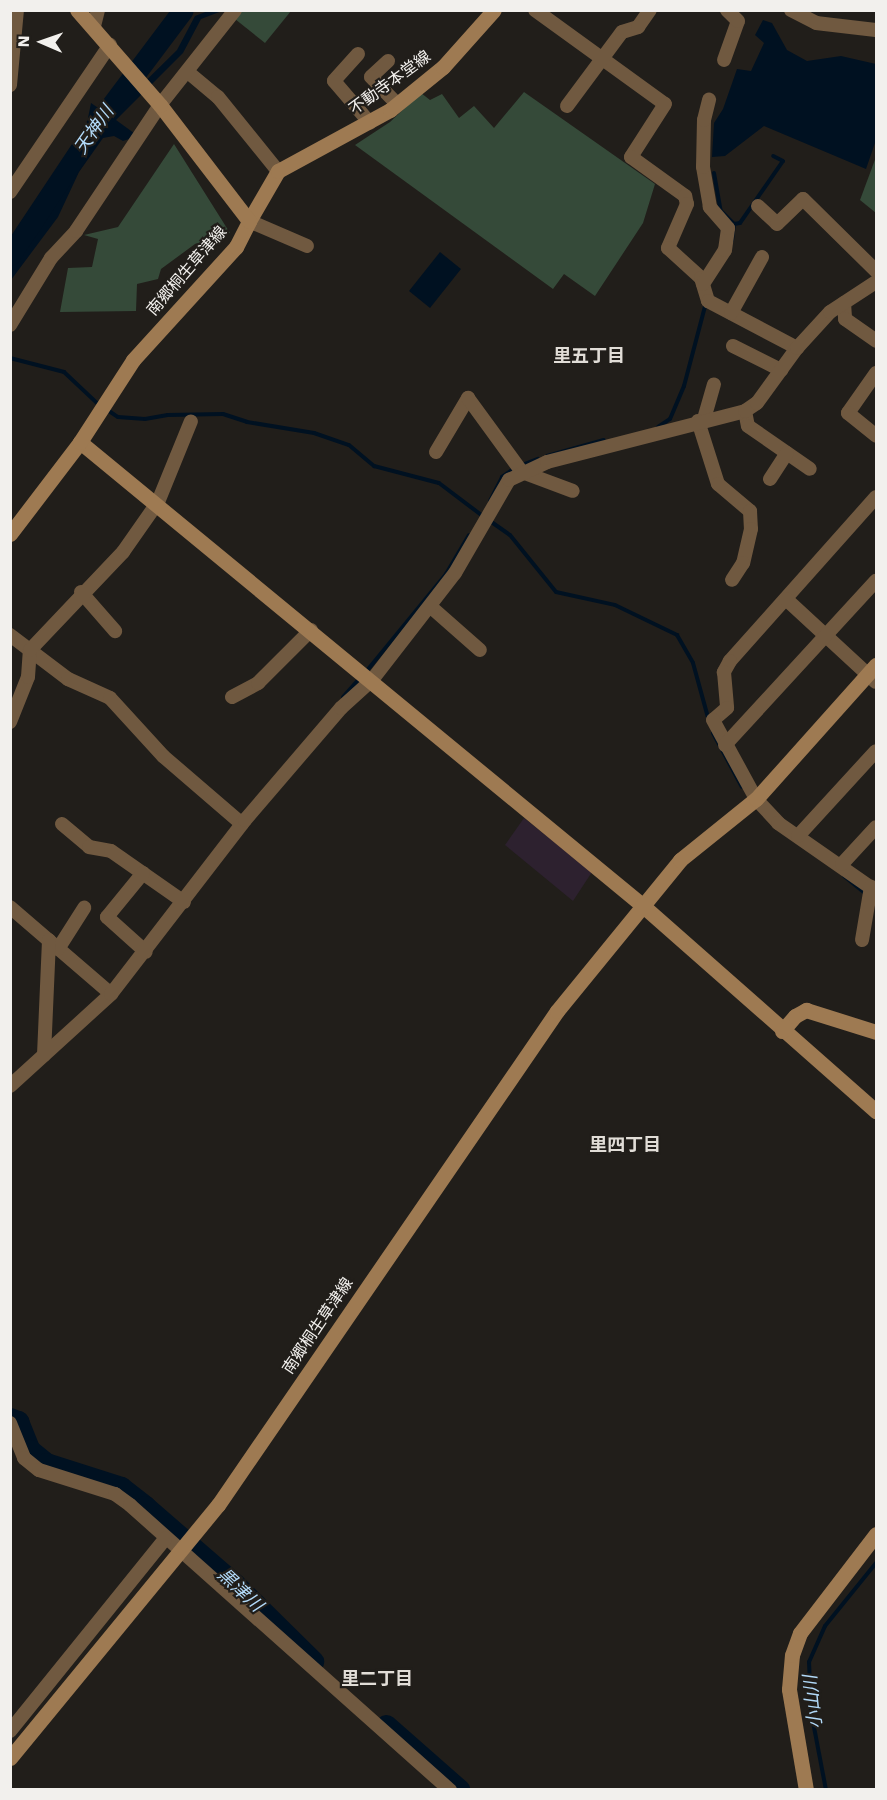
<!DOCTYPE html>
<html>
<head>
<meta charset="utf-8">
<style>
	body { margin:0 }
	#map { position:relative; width:887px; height:1800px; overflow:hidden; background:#211e1a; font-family:"Work Sans","Noto Sans JP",sans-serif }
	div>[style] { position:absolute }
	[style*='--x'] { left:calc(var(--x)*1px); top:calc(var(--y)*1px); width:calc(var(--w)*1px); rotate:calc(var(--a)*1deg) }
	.commercial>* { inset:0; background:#2d212f }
	.green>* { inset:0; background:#354a39 }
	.water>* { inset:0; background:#001121 }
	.stream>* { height:4px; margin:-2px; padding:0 2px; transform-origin:2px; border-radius:2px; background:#001121 }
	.river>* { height:21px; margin:-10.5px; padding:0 10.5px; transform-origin:10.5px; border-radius:10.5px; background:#001121 }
	.street>* { height:14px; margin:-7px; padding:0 7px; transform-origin:7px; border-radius:7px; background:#705940 }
	.secondary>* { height:15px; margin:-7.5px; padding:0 7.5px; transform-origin:7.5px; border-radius:7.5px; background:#9e7a52 }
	span { translate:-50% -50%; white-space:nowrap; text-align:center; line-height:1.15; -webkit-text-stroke:4.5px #211e1a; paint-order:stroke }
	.street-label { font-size:16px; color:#f2f0ed }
	.water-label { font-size:18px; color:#b2daf9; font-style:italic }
	.neighbourhood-label { font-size:18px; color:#e1ddd7; font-weight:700 }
	.frame { position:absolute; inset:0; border:12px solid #f2f0ed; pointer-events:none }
	.north { position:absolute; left:12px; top:12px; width:60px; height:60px; -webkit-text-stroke:4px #211e1a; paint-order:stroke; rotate:272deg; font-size:16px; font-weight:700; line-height:24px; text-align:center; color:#f2f0ed }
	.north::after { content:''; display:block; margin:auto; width:21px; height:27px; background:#f2f0ed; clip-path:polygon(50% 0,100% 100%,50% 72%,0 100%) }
</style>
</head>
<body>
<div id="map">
	<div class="commercial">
		<div style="clip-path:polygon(524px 818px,592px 872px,573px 901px,505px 845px)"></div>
	</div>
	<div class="green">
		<div style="clip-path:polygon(241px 11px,291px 11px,265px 43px,235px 19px)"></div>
		<div style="clip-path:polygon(524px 92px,655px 184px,643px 223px,595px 296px,564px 274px,553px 289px,355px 145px,390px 122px,421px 93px,430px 100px,442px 94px,459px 118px,474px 106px,494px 128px)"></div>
		<div style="clip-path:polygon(174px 144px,230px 233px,195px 244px,161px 269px,158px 279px,137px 284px,136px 311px,60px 312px,68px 268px,92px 267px,98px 239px,84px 235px,118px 227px)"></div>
		<div style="clip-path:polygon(876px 157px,876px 213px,860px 200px)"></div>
	</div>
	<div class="water">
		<div style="clip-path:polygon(208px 11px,222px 11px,201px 19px,183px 53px,116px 120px,138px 136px,123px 141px,114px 136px,103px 138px,79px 172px,58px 217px,11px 280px,11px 248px,19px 252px,43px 221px,99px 128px,88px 118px,91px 103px,110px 116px,177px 50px,195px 16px)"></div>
		<div style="clip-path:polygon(763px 20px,772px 23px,787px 50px,807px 61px,841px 56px,876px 64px,876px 140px,866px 169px,764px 126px,725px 156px,712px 157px,714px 123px,723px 109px,737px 69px,751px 71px,764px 43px,755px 35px)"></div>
		<div style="clip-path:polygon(440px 252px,461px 269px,430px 308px,409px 291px)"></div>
	</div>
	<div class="stream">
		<div style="--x:714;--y:173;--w:39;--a:80"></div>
		<div style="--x:721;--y:211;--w:18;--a:45"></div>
		<div style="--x:734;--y:224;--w:17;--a:97"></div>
		<div style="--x:734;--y:224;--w:6;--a:-9"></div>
		<div style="--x:740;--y:223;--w:75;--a:-55.3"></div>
		<div style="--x:783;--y:161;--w:11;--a:-153"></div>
		<div style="--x:10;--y:358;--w:56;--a:14.5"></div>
		<div style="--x:64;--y:372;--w:48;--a:43.3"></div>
		<div style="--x:106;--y:409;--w:14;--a:34"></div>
		<div style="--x:118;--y:417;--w:27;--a:4"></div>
		<div style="--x:145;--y:419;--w:23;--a:-10"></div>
		<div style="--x:168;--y:415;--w:55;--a:-1"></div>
		<div style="--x:223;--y:414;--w:25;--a:18"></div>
		<div style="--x:247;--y:422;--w:68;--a:9.3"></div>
		<div style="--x:314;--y:433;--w:37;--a:19"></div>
		<div style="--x:349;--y:445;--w:33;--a:40"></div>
		<div style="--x:374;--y:466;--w:67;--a:14.7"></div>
		<div style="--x:439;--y:483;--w:56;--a:37.1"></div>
		<div style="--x:658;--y:427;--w:14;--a:-34"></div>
		<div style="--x:670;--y:419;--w:36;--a:-67"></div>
		<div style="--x:684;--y:386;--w:86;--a:-75.2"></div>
		<div style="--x:547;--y:456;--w:59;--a:-15.7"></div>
		<div style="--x:522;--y:465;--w:17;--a:-21"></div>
		<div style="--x:490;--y:501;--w:27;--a:-63"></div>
		<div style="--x:502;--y:477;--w:16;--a:-35"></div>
		<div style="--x:490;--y:521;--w:24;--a:35"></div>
		<div style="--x:510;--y:535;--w:73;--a:51.1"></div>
		<div style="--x:556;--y:592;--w:60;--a:12.4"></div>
		<div style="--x:615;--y:605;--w:69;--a:25.8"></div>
		<div style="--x:677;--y:635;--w:32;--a:60"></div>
		<div style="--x:693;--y:663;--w:60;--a:74.6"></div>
		<div style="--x:365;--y:673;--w:128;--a:-50.7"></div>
		<div style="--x:446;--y:574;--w:45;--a:-59.5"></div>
		<div style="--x:343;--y:697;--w:25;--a:-48"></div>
		<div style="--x:713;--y:733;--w:61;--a:61.8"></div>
		<div style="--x:844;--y:876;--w:28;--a:39"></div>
		<div style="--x:826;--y:1790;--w:80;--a:-100.8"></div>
		<div style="--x:811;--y:1711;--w:49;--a:-92.3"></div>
		<div style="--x:809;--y:1662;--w:39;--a:-66"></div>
		<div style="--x:825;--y:1626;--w:81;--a:-51"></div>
	</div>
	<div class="river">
		<div style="--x:10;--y:255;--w:154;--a:-56.4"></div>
		<div style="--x:95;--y:127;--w:146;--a:-53.1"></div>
		<div style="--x:10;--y:1418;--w:9;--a:21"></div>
		<div style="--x:18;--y:1421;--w:31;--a:68"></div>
		<div style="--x:30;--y:1450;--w:21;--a:39"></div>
		<div style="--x:46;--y:1463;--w:79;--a:17.7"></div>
		<div style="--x:121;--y:1487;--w:31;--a:38"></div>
		<div style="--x:145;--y:1506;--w:119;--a:40.9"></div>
		<div style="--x:235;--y:1584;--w:110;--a:44.6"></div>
		<div style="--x:386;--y:1725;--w:98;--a:41.3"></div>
	</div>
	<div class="street">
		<div style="--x:535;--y:10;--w:160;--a:35.9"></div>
		<div style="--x:665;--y:104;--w:63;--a:122.7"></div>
		<div style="--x:631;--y:157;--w:67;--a:35.8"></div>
		<div style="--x:685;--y:196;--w:8;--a:76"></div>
		<div style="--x:687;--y:204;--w:48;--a:113.4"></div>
		<div style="--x:668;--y:248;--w:45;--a:42.3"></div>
		<div style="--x:701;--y:278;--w:24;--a:73"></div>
		<div style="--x:708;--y:301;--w:101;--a:27.8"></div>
		<div style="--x:791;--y:10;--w:28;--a:27"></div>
		<div style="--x:816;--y:23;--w:60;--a:6.7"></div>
		<div style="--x:94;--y:26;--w:16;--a:-76"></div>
		<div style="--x:358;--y:54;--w:36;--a:132"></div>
		<div style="--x:334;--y:81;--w:55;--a:49.4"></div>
		<div style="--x:724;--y:60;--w:41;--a:-70.3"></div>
		<div style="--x:738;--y:21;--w:16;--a:-135"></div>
		<div style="--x:388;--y:61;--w:23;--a:137"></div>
		<div style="--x:371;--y:77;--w:37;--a:46"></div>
		<div style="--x:189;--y:73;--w:38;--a:40"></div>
		<div style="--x:218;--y:97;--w:95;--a:51"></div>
		<div style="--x:10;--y:85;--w:75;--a:-84.7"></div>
		<div style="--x:567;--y:106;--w:92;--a:-53.4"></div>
		<div style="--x:622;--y:32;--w:17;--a:-17"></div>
		<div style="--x:638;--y:27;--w:21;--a:-55"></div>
		<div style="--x:10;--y:192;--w:178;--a:-55.8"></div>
		<div style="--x:758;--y:206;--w:26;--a:43"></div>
		<div style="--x:777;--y:224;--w:36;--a:-44"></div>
		<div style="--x:803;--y:199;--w:103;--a:44.6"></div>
		<div style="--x:249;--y:221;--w:63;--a:23.3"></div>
		<div style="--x:703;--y:284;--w:40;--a:-57.1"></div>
		<div style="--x:725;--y:250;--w:22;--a:-82"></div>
		<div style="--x:728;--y:228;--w:28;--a:-131"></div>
		<div style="--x:710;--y:207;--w:41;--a:-99.9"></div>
		<div style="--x:703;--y:167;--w:47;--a:-88.8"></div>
		<div style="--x:704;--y:120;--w:21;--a:-76"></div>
		<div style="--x:844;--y:303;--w:16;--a:86"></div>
		<div style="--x:845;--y:319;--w:38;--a:35"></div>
		<div style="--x:731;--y:313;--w:64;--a:-61"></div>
		<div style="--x:10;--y:325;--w:79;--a:-58.5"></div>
		<div style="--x:51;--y:258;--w:37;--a:-47"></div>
		<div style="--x:76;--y:231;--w:151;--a:-56.3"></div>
		<div style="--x:160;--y:105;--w:121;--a:-51.7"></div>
		<div style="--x:733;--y:346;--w:54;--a:26.6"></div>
		<div style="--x:876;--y:373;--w:49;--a:125"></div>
		<div style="--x:848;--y:413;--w:36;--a:39"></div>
		<div style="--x:745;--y:411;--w:15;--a:79"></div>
		<div style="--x:748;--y:426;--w:75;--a:34.7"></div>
		<div style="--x:704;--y:419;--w:36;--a:-74"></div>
		<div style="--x:698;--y:421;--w:66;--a:72.4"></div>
		<div style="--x:718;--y:484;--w:42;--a:40.2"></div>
		<div style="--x:750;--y:511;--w:18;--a:87"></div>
		<div style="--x:751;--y:529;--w:35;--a:103"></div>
		<div style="--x:743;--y:563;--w:20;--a:123"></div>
		<div style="--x:436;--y:452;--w:63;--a:-59.3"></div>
		<div style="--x:468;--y:398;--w:92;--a:53.9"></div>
		<div style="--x:522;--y:472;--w:54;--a:20.4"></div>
		<div style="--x:770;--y:479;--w:31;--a:-57"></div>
		<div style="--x:876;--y:497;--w:220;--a:131.7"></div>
		<div style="--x:730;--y:661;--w:13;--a:119"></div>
		<div style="--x:724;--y:672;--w:36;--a:85"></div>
		<div style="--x:727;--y:708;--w:18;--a:139"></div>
		<div style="--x:713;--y:720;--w:90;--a:61.4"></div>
		<div style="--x:756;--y:799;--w:33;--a:47"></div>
		<div style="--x:778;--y:823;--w:119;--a:34.8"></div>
		<div style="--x:81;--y:592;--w:52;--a:48.9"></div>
		<div style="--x:786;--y:599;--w:122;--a:42.7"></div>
		<div style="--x:431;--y:607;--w:65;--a:41.3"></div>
		<div style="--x:10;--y:635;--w:73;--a:37.2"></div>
		<div style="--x:68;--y:679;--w:46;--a:24.3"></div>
		<div style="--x:110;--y:698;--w:79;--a:47.6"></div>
		<div style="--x:163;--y:756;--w:104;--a:40.7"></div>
		<div style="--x:232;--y:697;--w:30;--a:-28"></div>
		<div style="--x:258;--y:683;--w:75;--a:-45"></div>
		<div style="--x:10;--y:722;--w:48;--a:-68.2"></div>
		<div style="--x:28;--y:677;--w:27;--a:-86"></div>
		<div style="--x:30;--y:650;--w:135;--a:-46.5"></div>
		<div style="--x:123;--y:552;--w:61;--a:-55"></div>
		<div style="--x:158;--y:502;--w:87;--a:-67.8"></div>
		<div style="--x:725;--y:745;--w:223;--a:-47.4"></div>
		<div style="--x:62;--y:824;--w:35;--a:40"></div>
		<div style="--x:89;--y:847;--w:22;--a:10"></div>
		<div style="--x:111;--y:851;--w:89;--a:34.9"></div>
		<div style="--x:798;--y:836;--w:115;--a:-47.5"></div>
		<div style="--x:842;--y:864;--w:50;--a:-47.4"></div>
		<div style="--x:143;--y:873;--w:57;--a:129.3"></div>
		<div style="--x:107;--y:917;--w:52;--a:41.9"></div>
		<div style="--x:10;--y:907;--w:133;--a:40.7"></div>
		<div style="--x:862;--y:940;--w:54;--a:-80.4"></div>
		<div style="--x:58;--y:949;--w:49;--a:-57.6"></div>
		<div style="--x:44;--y:1055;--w:115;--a:-87.5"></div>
		<div style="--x:10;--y:1086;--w:137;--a:-42.3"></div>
		<div style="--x:111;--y:994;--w:220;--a:-52.4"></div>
		<div style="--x:245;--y:820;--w:148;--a:-49.4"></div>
		<div style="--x:341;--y:708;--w:42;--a:-42.1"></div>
		<div style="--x:372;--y:680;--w:135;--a:-52.2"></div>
		<div style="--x:455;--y:573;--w:108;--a:-59.9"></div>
		<div style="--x:509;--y:480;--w:42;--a:-25.3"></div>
		<div style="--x:547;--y:462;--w:204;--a:-14.4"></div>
		<div style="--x:745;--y:411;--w:14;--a:-34"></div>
		<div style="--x:757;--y:403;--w:68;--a:-54"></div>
		<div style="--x:797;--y:348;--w:49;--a:-47.5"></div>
		<div style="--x:830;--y:312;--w:55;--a:-33.1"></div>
		<div style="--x:10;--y:1423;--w:38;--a:68"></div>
		<div style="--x:24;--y:1458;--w:19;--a:39"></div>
		<div style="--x:39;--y:1470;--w:80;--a:17.5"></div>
		<div style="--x:115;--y:1494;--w:19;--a:36"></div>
		<div style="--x:130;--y:1505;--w:429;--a:41.7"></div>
		<div style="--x:10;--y:1731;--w:247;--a:-51.1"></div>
	</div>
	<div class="secondary">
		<div style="--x:249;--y:221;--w:58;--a:-59.9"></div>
		<div style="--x:278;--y:171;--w:128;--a:-28.6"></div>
		<div style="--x:390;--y:110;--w:68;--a:-39.1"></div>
		<div style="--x:443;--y:67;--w:76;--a:-48.2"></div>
		<div style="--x:80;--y:442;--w:728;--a:39.48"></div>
		<div style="--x:642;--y:905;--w:312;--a:41.4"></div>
		<div style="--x:10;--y:534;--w:116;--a:-52.7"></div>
		<div style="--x:80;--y:442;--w:98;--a:-57.1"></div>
		<div style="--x:133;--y:360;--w:153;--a:-47.7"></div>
		<div style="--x:236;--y:247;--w:29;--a:-63"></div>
		<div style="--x:249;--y:221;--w:146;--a:-127.5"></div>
		<div style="--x:160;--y:105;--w:126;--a:-131.1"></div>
		<div style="--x:782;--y:1031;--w:20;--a:-49"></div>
		<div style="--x:795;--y:1016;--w:13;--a:-29"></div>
		<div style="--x:806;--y:1010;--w:73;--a:17.4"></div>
		<div style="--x:10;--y:1758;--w:328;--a:-50.6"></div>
		<div style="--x:218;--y:1505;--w:599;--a:-55.54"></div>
		<div style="--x:557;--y:1011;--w:195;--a:-50.8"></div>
		<div style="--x:680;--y:860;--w:97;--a:-38.8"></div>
		<div style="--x:756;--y:799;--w:180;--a:-48.2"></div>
		<div style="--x:806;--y:1790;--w:102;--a:-99.6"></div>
		<div style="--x:789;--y:1689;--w:34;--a:-85"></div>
		<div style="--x:792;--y:1655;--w:23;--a:-70"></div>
		<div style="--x:800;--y:1633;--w:125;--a:-52.5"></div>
	</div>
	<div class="street-label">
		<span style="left:390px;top:83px;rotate:-36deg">不動寺本堂線</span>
		<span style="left:187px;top:271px;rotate:-49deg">南郷桐生草津線</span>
		<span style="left:318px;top:1326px;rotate:-56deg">南郷桐生草津線</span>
	</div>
	<div class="water-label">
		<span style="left:94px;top:130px;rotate:-55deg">天神川</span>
		<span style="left:240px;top:1590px;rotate:43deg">黒津川</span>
		<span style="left:813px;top:1702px;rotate:-96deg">小山川</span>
	</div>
	<div class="neighbourhood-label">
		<span style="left:589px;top:356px">里五丁目</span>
		<span style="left:625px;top:1145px">里四丁目</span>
		<span style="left:377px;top:1679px">里二丁目</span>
	</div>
	<div class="frame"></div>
	<div class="north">N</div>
</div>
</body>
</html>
